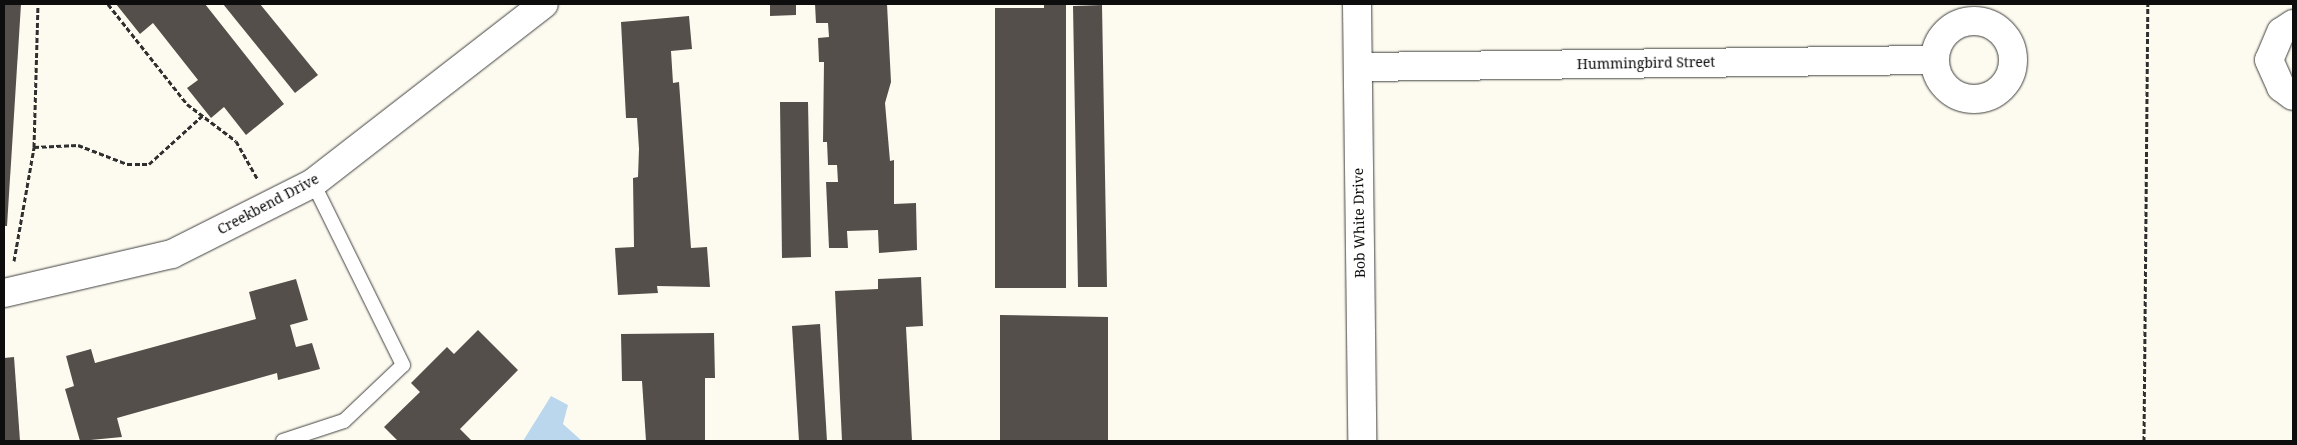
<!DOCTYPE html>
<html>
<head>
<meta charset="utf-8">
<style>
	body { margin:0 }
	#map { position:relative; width:2297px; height:445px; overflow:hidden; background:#fdfbef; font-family:"Noto Serif",serif }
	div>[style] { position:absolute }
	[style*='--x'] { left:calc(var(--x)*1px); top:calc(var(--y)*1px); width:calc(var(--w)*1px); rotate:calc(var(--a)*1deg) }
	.water>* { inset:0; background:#bad7ee }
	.building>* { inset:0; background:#544f4b }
	.path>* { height:3px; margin-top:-1.5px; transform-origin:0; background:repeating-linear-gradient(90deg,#2f2f2f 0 5px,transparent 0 7.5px) }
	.roads { filter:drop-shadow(0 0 1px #404040) drop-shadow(0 0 1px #404040) }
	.lane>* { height:14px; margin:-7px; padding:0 7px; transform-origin:7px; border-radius:7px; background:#fff }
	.street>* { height:28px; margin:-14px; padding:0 14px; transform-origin:14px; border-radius:14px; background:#fff }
	.street>.ring { margin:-14px; padding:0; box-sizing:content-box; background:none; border:28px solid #fff; border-radius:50% }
	span { translate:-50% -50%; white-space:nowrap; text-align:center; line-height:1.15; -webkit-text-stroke:5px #fff; paint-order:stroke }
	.street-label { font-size:14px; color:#0d0d0d }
	.frame { position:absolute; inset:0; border:5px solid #0d0d0d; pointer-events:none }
</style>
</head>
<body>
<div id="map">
	<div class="water">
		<div style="clip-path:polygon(551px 396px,568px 405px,563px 424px,582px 441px,523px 441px)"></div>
	</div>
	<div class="building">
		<div style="clip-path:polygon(4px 4px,21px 4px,7px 226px,4px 226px)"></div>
		<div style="clip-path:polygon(116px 4px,205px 4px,284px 104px,246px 135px,224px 107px,211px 118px,187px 88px,198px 80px,153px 23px,140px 34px)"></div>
		<div style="clip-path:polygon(223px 4px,260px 4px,318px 75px,295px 93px)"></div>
		<div style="clip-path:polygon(770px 4px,796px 4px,796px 15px,770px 16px)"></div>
		<div style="clip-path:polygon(815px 4px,887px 4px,891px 82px,885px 103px,890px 161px,894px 160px,894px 204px,916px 203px,917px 250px,879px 253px,878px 230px,847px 231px,848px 248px,829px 248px,826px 182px,838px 182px,837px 165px,828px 165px,827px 142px,823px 142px,824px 62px,819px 62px,818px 38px,829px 37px,828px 23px,816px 23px)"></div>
		<div style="clip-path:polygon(1044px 4px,1066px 4px,1066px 288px,995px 288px,995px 8px,1044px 8px)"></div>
		<div style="clip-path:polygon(1102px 5px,1107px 287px,1078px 287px,1073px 6px)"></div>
		<div style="clip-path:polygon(689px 16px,692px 49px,671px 51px,673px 83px,679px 82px,691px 248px,707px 247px,710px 287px,657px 286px,658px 293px,618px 295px,615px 248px,634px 247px,633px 178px,638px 177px,639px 149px,637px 118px,626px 118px,621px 22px)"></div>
		<div style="clip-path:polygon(780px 102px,808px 102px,811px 257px,782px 258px)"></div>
		<div style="clip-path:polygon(921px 277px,923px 326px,906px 327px,912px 441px,842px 441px,835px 291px,878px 289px,878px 279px)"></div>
		<div style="clip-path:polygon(296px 279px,308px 320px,290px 325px,296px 347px,312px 343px,320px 369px,278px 380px,277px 373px,117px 418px,122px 437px,80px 441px,65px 389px,74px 386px,66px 356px,91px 349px,95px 363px,256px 319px,249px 292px)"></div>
		<div style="clip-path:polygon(1000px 315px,1108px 317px,1108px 441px,1000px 441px)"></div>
		<div style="clip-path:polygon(820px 324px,827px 441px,799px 441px,792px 326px)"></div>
		<div style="clip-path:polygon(478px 330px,518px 370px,460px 429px,472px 441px,398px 441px,384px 427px,420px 392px,411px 383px,447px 347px,454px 354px)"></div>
		<div style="clip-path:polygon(714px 333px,715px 378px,705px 378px,705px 441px,646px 441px,642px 381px,622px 381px,621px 334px)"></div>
		<div style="clip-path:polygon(14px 357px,20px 441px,4px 441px,4px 358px)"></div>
	</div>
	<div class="path">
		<div style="--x:108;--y:4;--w:127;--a:51.7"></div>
		<div style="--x:187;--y:104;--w:61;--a:37.1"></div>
		<div style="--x:236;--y:141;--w:43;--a:60.4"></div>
		<div style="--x:34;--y:147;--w:44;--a:-2.6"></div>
		<div style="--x:78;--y:145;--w:53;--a:21.2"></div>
		<div style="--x:127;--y:164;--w:22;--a:0"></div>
		<div style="--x:149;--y:164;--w:72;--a:-42.2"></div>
		<div style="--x:14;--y:261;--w:116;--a:-80"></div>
		<div style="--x:34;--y:147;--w:143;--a:-88.4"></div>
		<div style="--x:2144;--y:441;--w:437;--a:-89.5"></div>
	</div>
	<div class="roads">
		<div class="lane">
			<div style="--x:283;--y:441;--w:64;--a:-18.2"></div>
			<div style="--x:344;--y:421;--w:81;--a:-43.5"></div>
			<div style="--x:403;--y:365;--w:203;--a:-116.3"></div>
		</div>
		<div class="street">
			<div style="--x:1357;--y:4;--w:437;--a:89.3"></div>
			<div class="ring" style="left:1935px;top:21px;width:50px;height:50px"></div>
			<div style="--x:2293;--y:24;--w:14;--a:146"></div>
			<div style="--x:2281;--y:32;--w:30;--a:113"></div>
			<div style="--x:2269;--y:60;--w:30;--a:66"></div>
			<div style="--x:2281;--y:87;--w:15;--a:37"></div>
			<div style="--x:1358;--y:67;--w:576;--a:-0.7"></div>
			<div style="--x:4;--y:293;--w:172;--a:-13.1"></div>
			<div style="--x:172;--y:254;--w:158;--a:-26.7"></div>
			<div style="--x:313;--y:183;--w:292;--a:-37.8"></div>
		</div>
	</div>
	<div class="street-label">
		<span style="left:1646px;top:63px;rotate:-1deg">Hummingbird Street</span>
		<span style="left:268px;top:204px;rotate:-28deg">Creekbend Drive</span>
		<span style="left:1359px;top:223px;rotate:-91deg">Bob White Drive</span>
	</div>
	<div class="frame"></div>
</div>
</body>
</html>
